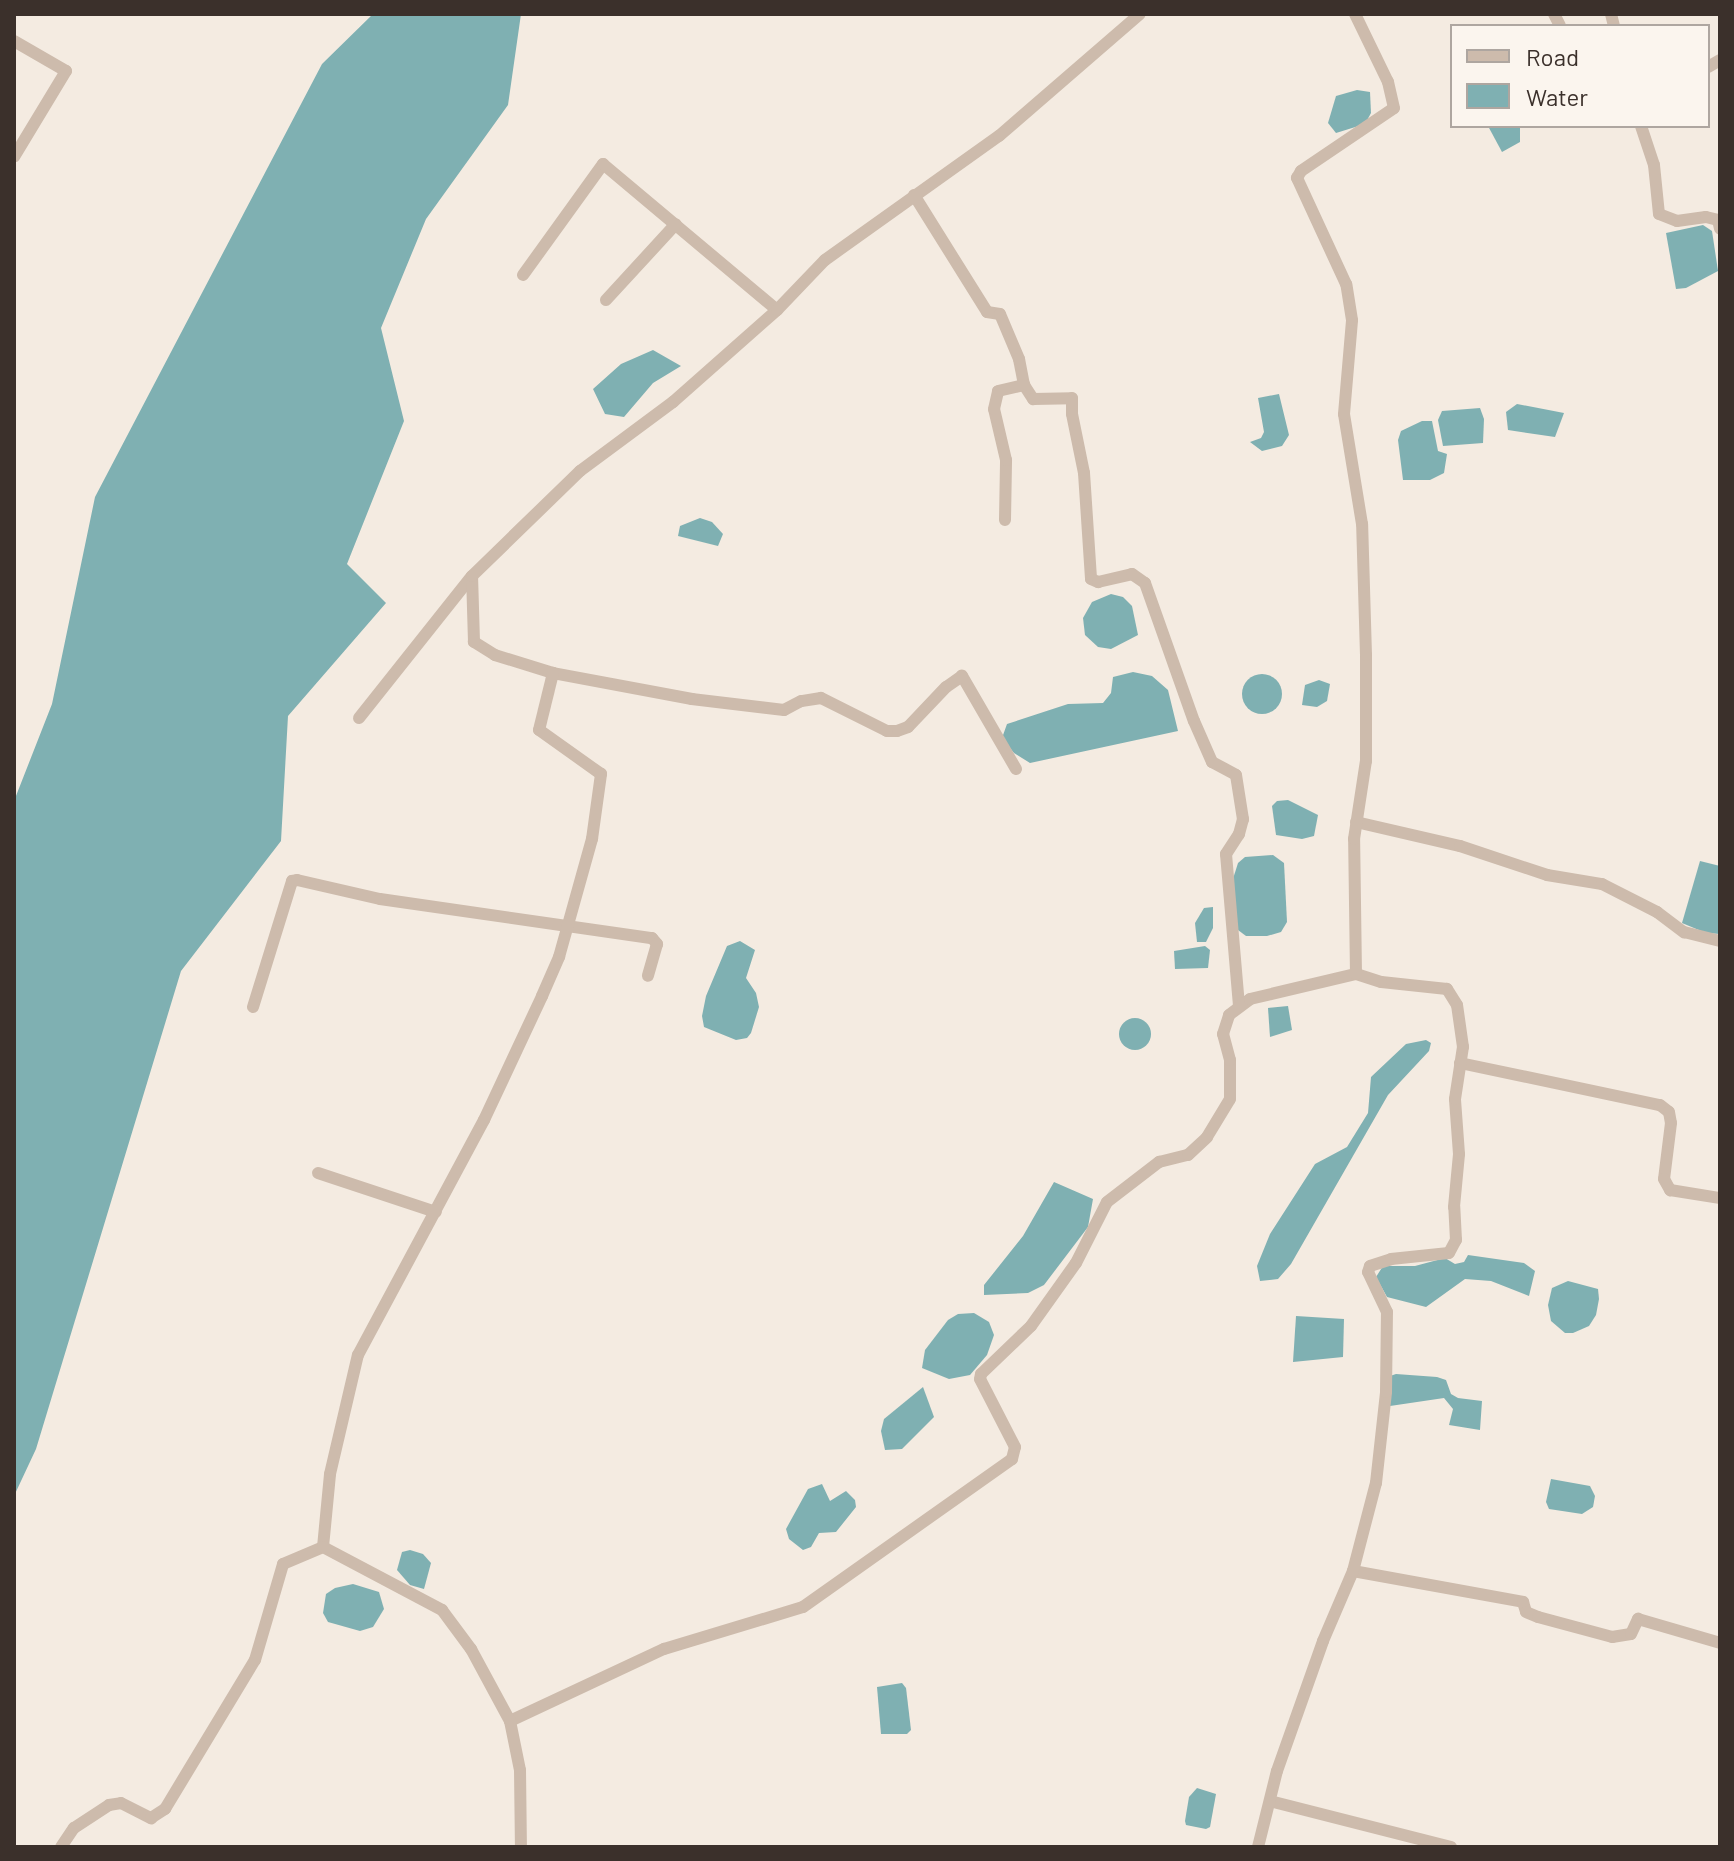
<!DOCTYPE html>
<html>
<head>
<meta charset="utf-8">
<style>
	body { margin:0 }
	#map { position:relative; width:1734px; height:1861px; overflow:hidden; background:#f4ebe1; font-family:Barlow,sans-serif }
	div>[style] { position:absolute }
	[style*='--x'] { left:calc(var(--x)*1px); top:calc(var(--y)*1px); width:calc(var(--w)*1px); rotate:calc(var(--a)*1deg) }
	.water>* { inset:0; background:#7fb0b2 }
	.round { border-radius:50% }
	.street>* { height:12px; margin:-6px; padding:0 6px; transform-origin:6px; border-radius:6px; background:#cdbbac }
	span { translate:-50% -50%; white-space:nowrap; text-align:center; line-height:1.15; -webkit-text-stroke:7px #fbf5ee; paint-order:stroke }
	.frame { position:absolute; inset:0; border:16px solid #3b302b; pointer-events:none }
	.legend { position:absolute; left:1450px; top:24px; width:260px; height:104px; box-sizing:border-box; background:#fbf5ee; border:2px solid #aea6a0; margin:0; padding:10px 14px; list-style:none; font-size:24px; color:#3b302b }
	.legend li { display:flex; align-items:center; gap:16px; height:40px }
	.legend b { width:40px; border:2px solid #aea6a0 }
</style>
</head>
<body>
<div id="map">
	<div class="water">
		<div style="clip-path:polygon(373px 14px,521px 14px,508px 105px,426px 219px,381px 328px,404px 421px,347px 564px,386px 603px,288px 716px,281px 841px,181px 971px,36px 1449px,14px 1496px,14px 801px,52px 704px,95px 497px,322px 64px)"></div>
		<div style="clip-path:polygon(1357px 90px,1370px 92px,1371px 113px,1365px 124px,1336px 133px,1328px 123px,1336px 96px)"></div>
		<div style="clip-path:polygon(1488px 126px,1520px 126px,1520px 142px,1502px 152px)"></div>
		<div style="clip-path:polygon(1703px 225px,1712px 231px,1718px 271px,1686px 288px,1676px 289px,1666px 233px)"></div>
		<div style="clip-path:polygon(653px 350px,681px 366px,653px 383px,624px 417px,605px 414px,593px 389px,621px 364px)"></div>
		<div style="clip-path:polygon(1279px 394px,1289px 435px,1282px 446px,1262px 451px,1250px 442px,1261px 438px,1264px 432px,1258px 398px)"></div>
		<div style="clip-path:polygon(1517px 404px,1564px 413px,1555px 437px,1508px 430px,1506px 412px)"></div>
		<div style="clip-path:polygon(1480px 408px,1484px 419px,1483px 443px,1443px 446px,1438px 420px,1442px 411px)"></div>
		<div style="clip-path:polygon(1422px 421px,1432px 421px,1438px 451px,1447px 454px,1444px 473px,1430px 480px,1403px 480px,1398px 440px,1401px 431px)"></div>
		<div style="clip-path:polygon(700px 518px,712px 522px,723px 534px,718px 546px,678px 536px,680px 526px)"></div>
		<div style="clip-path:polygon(1111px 594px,1123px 597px,1132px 606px,1138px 635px,1111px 649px,1098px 647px,1085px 635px,1083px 618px,1092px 602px)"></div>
		<div style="clip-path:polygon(1133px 672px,1152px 676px,1168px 690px,1178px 731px,1030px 763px,1014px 753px,1002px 738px,1007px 724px,1068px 704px,1103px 703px,1111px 693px,1113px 677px)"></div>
		<div class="round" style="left:1242px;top:674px;width:40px;height:40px"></div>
		<div style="clip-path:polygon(1319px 680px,1330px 684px,1327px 701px,1317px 707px,1302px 705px,1305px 685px)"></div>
		<div style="clip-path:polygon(1288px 800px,1318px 815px,1314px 836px,1302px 839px,1276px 835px,1272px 806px,1277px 801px)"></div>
		<div style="clip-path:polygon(1273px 855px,1284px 863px,1287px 922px,1281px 932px,1267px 936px,1246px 936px,1238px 930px,1232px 882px,1238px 863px,1245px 857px)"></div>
		<div style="clip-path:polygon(1700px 861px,1720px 866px,1720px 934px,1706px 933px,1682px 923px)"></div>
		<div style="clip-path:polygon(1213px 907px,1213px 928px,1206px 942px,1197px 942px,1195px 923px,1204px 908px)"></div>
		<div style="clip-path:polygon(740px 941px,755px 950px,746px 978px,756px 993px,759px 1007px,751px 1033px,747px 1038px,736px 1040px,704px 1027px,702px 1016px,706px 996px,727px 946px)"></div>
		<div style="clip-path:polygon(1205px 946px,1210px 950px,1208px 968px,1175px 969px,1174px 951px)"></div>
		<div style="clip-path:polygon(1288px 1006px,1292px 1030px,1270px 1037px,1268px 1008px)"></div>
		<div class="round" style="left:1119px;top:1018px;width:32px;height:32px"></div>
		<div style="clip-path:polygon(1426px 1040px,1431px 1043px,1429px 1051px,1388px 1095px,1291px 1264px,1278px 1279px,1260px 1281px,1257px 1266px,1270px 1234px,1315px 1164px,1347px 1147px,1368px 1113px,1371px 1077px,1406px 1044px)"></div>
		<div style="clip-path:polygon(1054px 1182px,1093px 1199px,1088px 1227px,1044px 1285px,1028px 1293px,984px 1295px,984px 1285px,1023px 1236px)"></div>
		<div style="clip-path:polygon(1468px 1255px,1524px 1263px,1535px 1271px,1529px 1296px,1491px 1281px,1465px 1279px,1426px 1307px,1387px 1297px,1376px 1277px,1383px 1266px,1415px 1266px,1445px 1258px,1455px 1264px,1464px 1262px)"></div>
		<div style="clip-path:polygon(1568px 1281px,1598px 1289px,1599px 1299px,1596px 1315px,1589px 1326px,1573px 1333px,1565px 1333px,1551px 1321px,1548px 1305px,1552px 1288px)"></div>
		<div style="clip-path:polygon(974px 1313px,989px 1322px,994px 1335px,987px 1355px,970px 1375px,949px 1379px,922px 1368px,925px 1350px,948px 1320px,958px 1314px)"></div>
		<div style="clip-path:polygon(1296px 1316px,1344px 1319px,1343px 1357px,1293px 1362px)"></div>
		<div style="clip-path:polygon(1396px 1374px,1437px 1377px,1446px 1380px,1451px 1394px,1458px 1398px,1482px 1401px,1480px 1430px,1449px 1425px,1453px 1409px,1444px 1398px,1390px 1406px,1390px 1376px)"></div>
		<div style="clip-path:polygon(923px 1387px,934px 1417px,902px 1449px,885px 1450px,881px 1431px,884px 1419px)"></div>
		<div style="clip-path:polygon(1551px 1479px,1590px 1486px,1595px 1496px,1593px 1507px,1582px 1514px,1549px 1509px,1546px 1502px)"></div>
		<div style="clip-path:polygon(822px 1484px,830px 1501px,846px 1491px,855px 1500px,856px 1507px,836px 1532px,819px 1533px,811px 1547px,803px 1550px,789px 1539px,786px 1529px,808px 1489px)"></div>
		<div style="clip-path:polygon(410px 1550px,423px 1554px,431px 1563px,424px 1589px,410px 1585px,397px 1570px,402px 1552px)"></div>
		<div style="clip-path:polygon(353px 1584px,379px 1592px,384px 1609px,373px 1627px,360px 1631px,328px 1622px,323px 1613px,326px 1594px,335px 1588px)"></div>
		<div style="clip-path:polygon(902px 1683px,906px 1688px,911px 1730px,907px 1734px,881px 1734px,877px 1687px)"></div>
		<div style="clip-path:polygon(1197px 1788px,1216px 1794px,1210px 1827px,1206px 1829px,1186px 1825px,1185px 1821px,1189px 1797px)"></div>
	</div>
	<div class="street">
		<div style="--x:1554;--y:14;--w:13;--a:63"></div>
		<div style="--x:1611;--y:14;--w:12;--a:76"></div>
		<div style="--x:14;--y:41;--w:60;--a:30"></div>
		<div style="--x:66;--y:71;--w:100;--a:121.2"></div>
		<div style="--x:1708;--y:67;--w:14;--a:-30"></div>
		<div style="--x:1641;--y:126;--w:41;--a:71.6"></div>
		<div style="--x:1654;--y:165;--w:49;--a:84.2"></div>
		<div style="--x:1659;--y:214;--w:19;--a:21"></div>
		<div style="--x:1677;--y:221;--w:29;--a:-8"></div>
		<div style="--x:1706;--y:217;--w:12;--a:14"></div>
		<div style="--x:1718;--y:220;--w:9;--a:77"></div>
		<div style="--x:914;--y:195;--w:138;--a:58"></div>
		<div style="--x:987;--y:312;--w:13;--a:9"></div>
		<div style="--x:1000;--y:314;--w:49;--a:67.1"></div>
		<div style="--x:1019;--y:359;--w:26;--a:79"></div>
		<div style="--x:1024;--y:385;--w:17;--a:57"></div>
		<div style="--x:1033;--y:399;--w:39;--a:-1"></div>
		<div style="--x:1072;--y:398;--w:16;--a:90"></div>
		<div style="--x:1072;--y:414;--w:60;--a:78.5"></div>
		<div style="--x:1084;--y:473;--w:106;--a:86.2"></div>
		<div style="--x:1091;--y:579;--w:8;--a:23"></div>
		<div style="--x:1098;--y:582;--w:35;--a:-13"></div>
		<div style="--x:1132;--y:574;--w:16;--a:35"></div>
		<div style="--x:1145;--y:583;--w:146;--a:70.5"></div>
		<div style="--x:1194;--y:721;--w:45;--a:66.3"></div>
		<div style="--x:1212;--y:762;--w:27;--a:28"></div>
		<div style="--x:1236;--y:775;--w:45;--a:81"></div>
		<div style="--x:1243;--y:819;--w:16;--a:105"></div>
		<div style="--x:1239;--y:834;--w:24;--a:123"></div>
		<div style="--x:1226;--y:854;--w:153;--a:85.1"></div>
		<div style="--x:523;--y:275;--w:137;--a:-54.2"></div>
		<div style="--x:603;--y:164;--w:227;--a:40"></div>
		<div style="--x:606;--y:300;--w:103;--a:-47.4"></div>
		<div style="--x:1005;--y:520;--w:60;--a:-89"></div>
		<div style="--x:1006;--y:460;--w:52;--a:-103.2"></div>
		<div style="--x:994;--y:409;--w:18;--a:-77"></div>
		<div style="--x:998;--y:391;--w:27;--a:-13"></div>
		<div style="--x:359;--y:718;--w:181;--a:-51.5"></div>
		<div style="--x:1016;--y:769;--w:108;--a:-120.1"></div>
		<div style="--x:962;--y:676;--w:19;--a:145"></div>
		<div style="--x:946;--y:687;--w:55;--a:133.5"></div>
		<div style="--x:908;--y:727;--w:12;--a:160"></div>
		<div style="--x:897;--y:731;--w:10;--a:180"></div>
		<div style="--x:887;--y:731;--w:74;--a:-153.4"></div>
		<div style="--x:821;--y:698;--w:20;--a:171"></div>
		<div style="--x:801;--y:701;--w:19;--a:152"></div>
		<div style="--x:784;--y:710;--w:93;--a:-173.2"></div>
		<div style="--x:692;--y:699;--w:141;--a:-169.4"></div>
		<div style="--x:553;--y:673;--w:61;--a:-162.8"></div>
		<div style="--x:495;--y:655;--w:25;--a:-148"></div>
		<div style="--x:474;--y:642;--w:66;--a:-91.7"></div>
		<div style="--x:472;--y:576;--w:151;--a:-44.2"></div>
		<div style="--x:580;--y:471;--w:116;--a:-36.6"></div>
		<div style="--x:673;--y:402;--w:139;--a:-41.5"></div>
		<div style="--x:777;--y:310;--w:69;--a:-46.2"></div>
		<div style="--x:825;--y:260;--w:214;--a:-35.5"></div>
		<div style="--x:999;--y:136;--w:186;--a:-40.9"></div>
		<div style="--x:1356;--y:822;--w:107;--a:13"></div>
		<div style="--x:1460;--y:846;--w:92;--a:18.4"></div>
		<div style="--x:1547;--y:875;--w:56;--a:9.3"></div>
		<div style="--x:1602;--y:884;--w:62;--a:27"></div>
		<div style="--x:1657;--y:912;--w:34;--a:37"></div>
		<div style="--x:1684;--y:932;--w:37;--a:14"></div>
		<div style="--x:253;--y:1007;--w:132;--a:-72.8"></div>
		<div style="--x:292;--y:881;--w:5;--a:-11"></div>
		<div style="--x:297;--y:880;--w:85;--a:12.9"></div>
		<div style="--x:380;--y:899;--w:275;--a:8.2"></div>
		<div style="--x:652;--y:938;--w:8;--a:50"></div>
		<div style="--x:657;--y:944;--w:33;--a:106"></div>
		<div style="--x:1460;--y:1063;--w:204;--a:11.9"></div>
		<div style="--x:1660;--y:1105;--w:11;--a:38"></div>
		<div style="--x:1669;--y:1112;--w:11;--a:80"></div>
		<div style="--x:1671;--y:1123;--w:56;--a:97.1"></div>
		<div style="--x:1664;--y:1179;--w:13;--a:61"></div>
		<div style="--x:1670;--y:1190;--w:51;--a:9.1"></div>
		<div style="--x:318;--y:1173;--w:124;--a:18.3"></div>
		<div style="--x:323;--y:1547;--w:73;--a:-84.5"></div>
		<div style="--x:330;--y:1474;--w:122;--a:-76.8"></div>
		<div style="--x:358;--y:1355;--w:267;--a:-61.8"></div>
		<div style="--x:484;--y:1120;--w:137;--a:-64.9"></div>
		<div style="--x:542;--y:996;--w:43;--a:-66.4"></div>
		<div style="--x:559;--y:957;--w:123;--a:-74.4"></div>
		<div style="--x:592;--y:839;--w:66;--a:-82.1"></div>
		<div style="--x:601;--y:774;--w:76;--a:-144.6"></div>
		<div style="--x:539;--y:730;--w:59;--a:-76.2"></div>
		<div style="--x:1353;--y:1571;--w:173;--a:10.3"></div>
		<div style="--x:1523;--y:1602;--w:10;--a:73"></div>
		<div style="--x:1526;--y:1612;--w:13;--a:23"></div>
		<div style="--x:1538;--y:1617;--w:77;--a:15.1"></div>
		<div style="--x:1612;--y:1637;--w:19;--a:-9"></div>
		<div style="--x:1631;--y:1634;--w:17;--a:-65"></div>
		<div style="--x:1638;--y:1619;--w:85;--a:16.3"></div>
		<div style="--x:510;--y:1721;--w:170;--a:-25.1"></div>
		<div style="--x:664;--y:1649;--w:145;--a:-16.8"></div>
		<div style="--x:803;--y:1607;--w:256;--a:-35.3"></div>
		<div style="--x:1012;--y:1459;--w:12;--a:-76"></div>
		<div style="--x:1015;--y:1447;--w:76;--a:-117.2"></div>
		<div style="--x:980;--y:1379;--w:5;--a:-79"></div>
		<div style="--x:981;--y:1374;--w:69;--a:-43.8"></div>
		<div style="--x:1031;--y:1326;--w:77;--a:-54.5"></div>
		<div style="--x:1076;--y:1263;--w:68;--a:-63.1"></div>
		<div style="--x:1107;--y:1202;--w:66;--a:-37.6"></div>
		<div style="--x:1159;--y:1162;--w:30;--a:-14"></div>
		<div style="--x:1188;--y:1155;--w:26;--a:-43"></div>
		<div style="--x:1207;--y:1137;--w:44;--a:-58.8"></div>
		<div style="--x:1230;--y:1099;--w:39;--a:-90"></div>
		<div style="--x:1230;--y:1060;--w:27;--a:-105"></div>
		<div style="--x:1223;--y:1034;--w:20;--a:-72"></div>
		<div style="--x:1229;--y:1015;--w:26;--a:-37"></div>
		<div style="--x:1250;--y:999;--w:109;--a:-13.3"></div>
		<div style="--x:1270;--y:1801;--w:187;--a:14.3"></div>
		<div style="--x:61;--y:1847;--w:23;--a:-56"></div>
		<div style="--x:74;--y:1828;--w:42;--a:-33.3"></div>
		<div style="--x:109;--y:1805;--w:12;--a:-9"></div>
		<div style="--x:121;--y:1803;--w:34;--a:27"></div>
		<div style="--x:151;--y:1818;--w:17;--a:-33"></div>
		<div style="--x:165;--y:1809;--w:174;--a:-58.9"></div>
		<div style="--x:255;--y:1660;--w:100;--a:-73.7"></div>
		<div style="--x:283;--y:1564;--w:43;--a:-23"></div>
		<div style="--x:323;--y:1547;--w:135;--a:27.9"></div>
		<div style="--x:442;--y:1610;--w:49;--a:53.4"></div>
		<div style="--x:471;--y:1649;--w:82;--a:61.6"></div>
		<div style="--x:510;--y:1721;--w:50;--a:78.5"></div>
		<div style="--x:520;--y:1770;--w:77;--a:89.3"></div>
		<div style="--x:1258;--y:1847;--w:78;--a:-76"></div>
		<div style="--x:1277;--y:1771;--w:138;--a:-70.5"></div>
		<div style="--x:1323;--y:1641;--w:76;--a:-66.8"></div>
		<div style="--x:1353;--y:1571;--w:91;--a:-75.4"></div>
		<div style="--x:1376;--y:1483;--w:92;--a:-83.7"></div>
		<div style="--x:1386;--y:1392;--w:80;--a:-89.3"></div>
		<div style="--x:1387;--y:1312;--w:44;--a:-115.4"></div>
		<div style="--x:1368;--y:1272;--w:6;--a:-72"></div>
		<div style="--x:1370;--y:1266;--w:22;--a:-18"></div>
		<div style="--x:1391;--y:1259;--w:58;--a:-5.9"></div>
		<div style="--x:1449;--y:1253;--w:15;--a:-62"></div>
		<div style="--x:1456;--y:1240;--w:33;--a:-93"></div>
		<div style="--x:1454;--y:1207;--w:53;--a:-84.6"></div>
		<div style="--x:1459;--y:1154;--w:55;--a:-94.2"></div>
		<div style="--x:1455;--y:1099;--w:53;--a:-81.3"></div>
		<div style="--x:1463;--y:1047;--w:42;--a:-98.1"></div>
		<div style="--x:1457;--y:1005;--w:19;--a:-122"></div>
		<div style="--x:1447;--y:989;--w:66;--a:-173.9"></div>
		<div style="--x:1381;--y:982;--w:26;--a:-162"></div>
		<div style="--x:1356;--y:974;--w:135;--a:-90.8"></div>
		<div style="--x:1354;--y:839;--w:79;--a:-81.3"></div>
		<div style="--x:1366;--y:761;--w:106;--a:-90"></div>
		<div style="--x:1366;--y:655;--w:131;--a:-91.7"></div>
		<div style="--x:1362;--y:524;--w:111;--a:-99.3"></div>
		<div style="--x:1344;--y:414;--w:94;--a:-85.1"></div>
		<div style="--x:1352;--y:320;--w:36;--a:-99"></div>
		<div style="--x:1346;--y:284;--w:117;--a:-114.8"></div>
		<div style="--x:1297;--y:178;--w:8;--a:-60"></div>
		<div style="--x:1301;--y:171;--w:112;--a:-34.1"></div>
		<div style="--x:1394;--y:108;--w:27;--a:-103"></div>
		<div style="--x:1388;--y:82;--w:76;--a:-115.9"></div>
	</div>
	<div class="frame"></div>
	<ul class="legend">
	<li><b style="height:10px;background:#cdbbac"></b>Road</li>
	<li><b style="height:22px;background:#7fb0b2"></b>Water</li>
	</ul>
</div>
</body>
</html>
